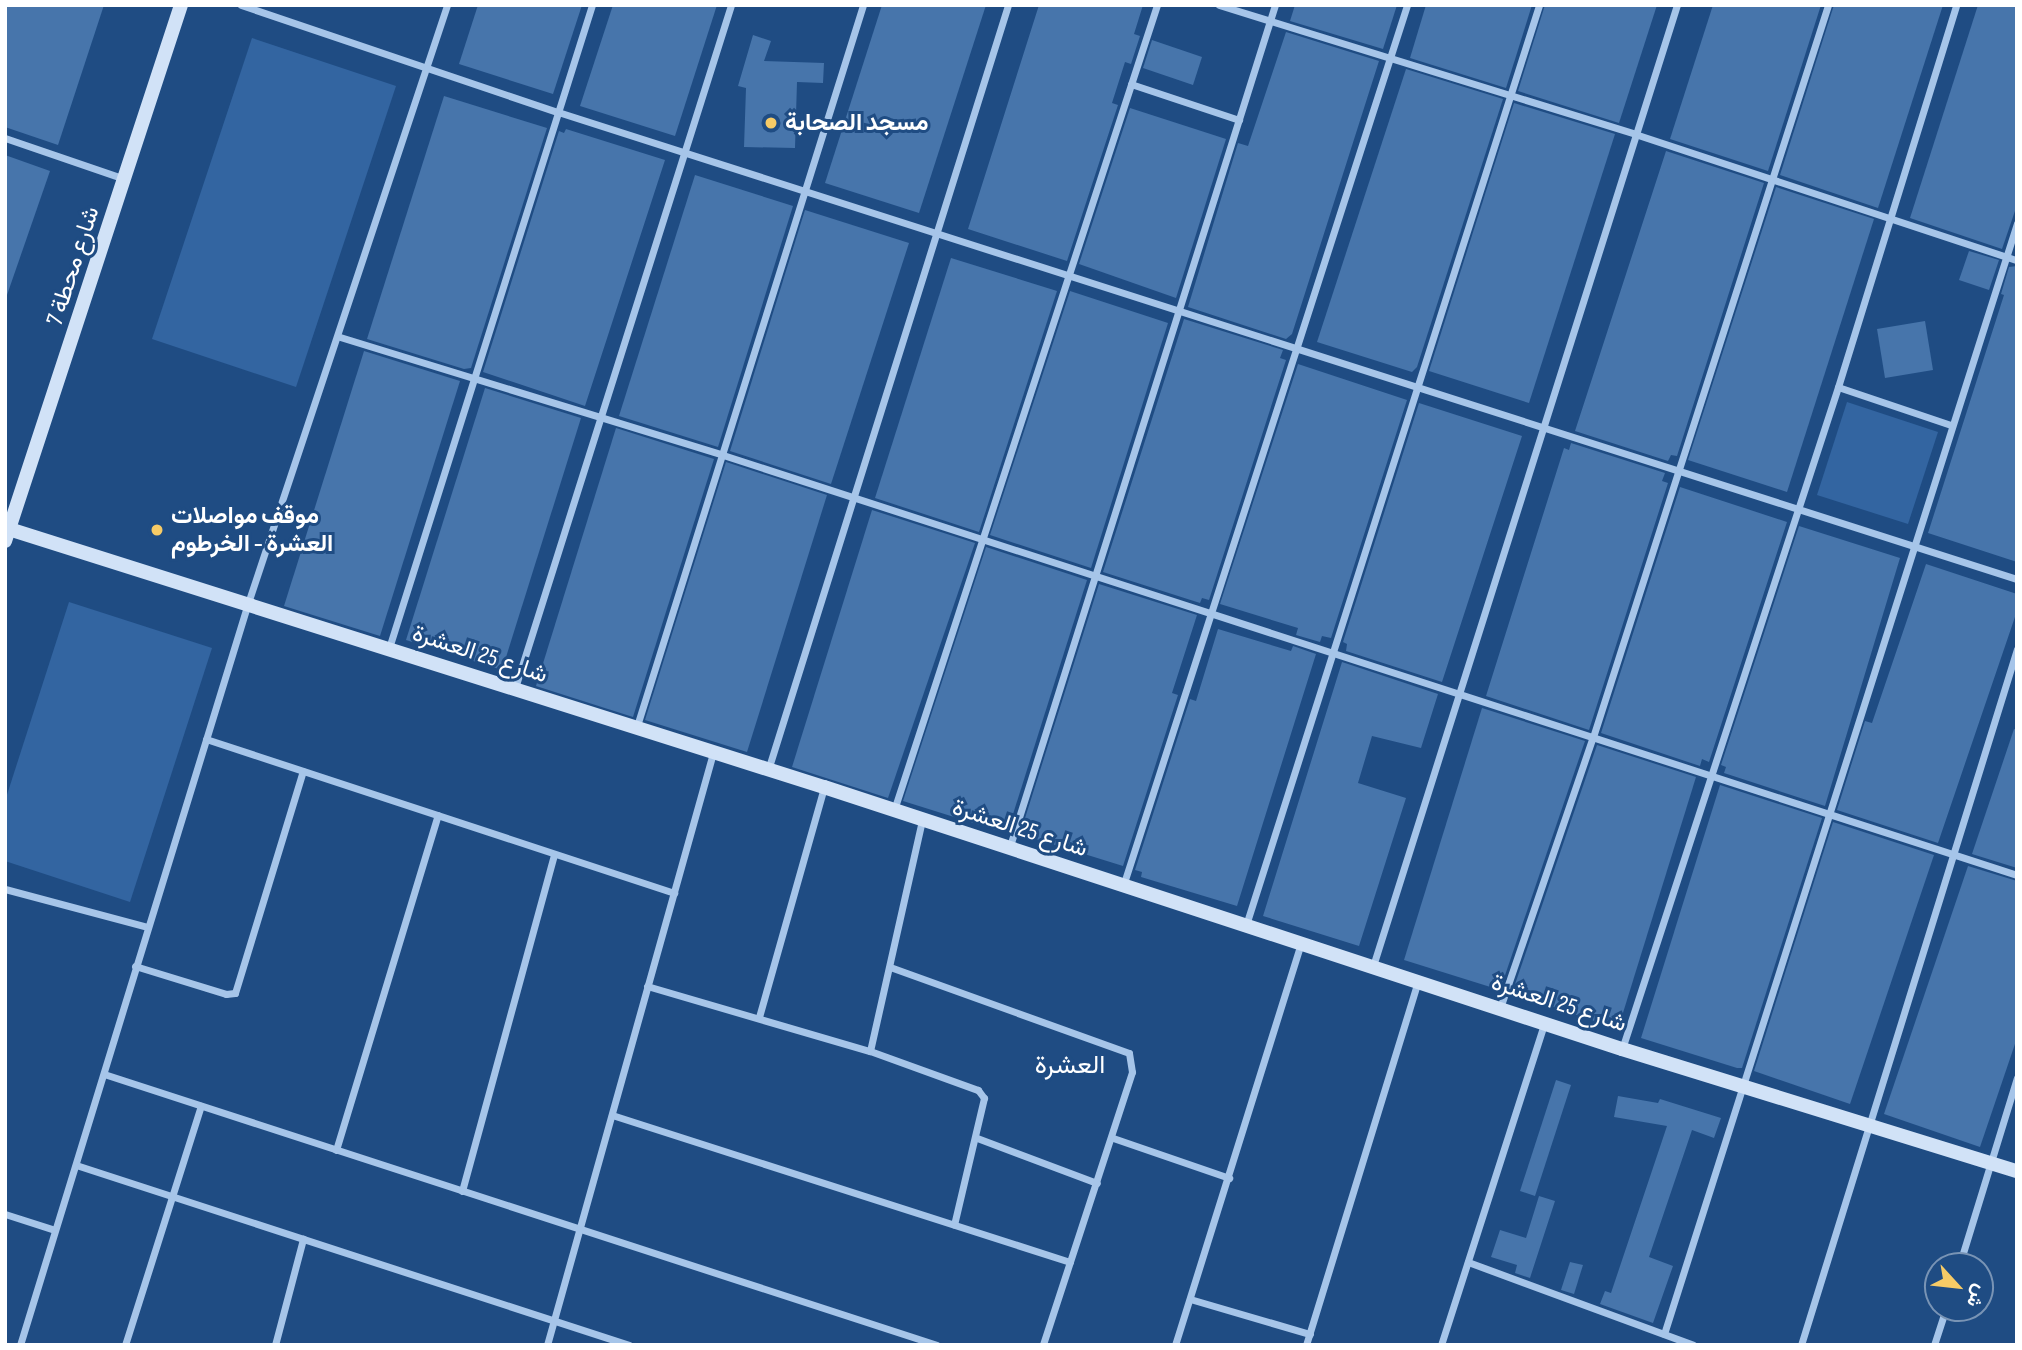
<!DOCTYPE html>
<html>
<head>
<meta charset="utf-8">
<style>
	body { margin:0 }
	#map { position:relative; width:2022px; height:1350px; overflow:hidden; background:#1f4c83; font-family:"Sofia Sans Condensed",Vazirmatn,sans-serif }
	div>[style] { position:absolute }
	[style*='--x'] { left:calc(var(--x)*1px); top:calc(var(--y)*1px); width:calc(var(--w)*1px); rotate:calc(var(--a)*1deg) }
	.green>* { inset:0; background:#3365a1 }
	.building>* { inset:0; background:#4775ab }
	.street>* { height:7px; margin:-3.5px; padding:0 3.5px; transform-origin:3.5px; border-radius:3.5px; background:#a6c5e9 }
	.secondary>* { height:14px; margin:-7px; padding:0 7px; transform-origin:7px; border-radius:7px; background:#d1e2f7 }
	.dots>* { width:19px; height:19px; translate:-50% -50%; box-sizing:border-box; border:4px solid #1f4c83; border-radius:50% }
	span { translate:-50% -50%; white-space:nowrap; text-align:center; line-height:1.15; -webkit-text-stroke:6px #1f4c83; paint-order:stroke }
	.poi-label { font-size:24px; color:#fff; font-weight:700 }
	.left { translate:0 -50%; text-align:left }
	.street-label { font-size:24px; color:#fff }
	.neighbourhood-label { font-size:26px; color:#fff }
	.frame { position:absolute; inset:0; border:7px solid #fff; pointer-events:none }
	.north { position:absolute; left:1924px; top:1252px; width:70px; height:70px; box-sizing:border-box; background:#1f4c83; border:2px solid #7994b5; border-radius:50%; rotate:117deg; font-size:19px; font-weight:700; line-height:28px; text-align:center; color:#fff }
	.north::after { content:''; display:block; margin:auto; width:24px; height:32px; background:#f7cb66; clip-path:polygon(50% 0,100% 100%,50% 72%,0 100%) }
</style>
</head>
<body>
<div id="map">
	<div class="green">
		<div style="clip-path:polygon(252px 38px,396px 86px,296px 387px,152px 339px)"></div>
		<div style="clip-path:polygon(1847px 402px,1938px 432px,1908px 524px,1817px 495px)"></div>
		<div style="clip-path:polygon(69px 602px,212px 648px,130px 902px,5px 861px,5px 801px)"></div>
	</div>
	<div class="building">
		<div style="clip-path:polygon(5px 5px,104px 5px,58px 145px,5px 127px)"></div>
		<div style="clip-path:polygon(478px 5px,582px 5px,553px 94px,459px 64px)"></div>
		<div style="clip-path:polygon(613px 5px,717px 5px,675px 136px,580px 106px)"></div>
		<div style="clip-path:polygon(882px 5px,986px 5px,919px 213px,825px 183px)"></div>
		<div style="clip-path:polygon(1039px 5px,1143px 5px,1134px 34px,1140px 36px,1131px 64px,1125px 62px,1112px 103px,1118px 105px,1067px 261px,968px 229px)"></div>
		<div style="clip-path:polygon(1295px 5px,1397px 5px,1383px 49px,1290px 21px)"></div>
		<div style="clip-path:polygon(1426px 5px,1532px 5px,1506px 88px,1410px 58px)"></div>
		<div style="clip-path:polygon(1545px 5px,1657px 5px,1619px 123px,1518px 91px)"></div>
		<div style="clip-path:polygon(1713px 5px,1821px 5px,1768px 171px,1670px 139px)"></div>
		<div style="clip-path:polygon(1834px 5px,1943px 5px,1878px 208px,1780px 175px)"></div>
		<div style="clip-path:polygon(1978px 5px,2017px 5px,2017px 205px,2002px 249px,1910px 218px)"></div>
		<div style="clip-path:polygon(1286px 32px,1379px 61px,1292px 334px,1286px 339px,1188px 307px,1238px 143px,1248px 146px)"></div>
		<div style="clip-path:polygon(753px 35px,771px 41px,764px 61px,824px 63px,823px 83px,797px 82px,795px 148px,744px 147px,746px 88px,738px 86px)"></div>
		<div style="clip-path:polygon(1152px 40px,1202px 57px,1193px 85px,1143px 68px)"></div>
		<div style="clip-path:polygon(1406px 69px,1503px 99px,1417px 367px,1412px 372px,1317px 342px)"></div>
		<div style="clip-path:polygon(444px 96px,547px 128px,471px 368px,464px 369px,367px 339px)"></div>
		<div style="clip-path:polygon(1514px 103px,1615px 134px,1529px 403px,1429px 371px)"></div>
		<div style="clip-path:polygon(1130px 108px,1226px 139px,1176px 298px,1079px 264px)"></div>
		<div style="clip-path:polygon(566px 129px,665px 160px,585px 406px,483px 372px,559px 131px,564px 133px)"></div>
		<div style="clip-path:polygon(1666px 151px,1764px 183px,1677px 456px,1671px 455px,1668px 461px,1575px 431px)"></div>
		<div style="clip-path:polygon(5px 155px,50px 171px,7px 295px,5px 294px)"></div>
		<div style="clip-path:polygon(695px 175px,793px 206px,718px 447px,619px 416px)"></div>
		<div style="clip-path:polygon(1776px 187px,1874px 219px,1787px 492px,1688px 460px)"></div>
		<div style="clip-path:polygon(805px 210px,909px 243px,831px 484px,730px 451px)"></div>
		<div style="clip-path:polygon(1969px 251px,1999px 260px,1989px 290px,1959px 280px)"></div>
		<div style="clip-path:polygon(951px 258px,1057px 291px,979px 532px,875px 498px)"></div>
		<div style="clip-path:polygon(2017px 266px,2017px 562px,1928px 533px,2004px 295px,2001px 294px,2009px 267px)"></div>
		<div style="clip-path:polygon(1070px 291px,1168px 323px,1091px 568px,990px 535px)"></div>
		<div style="clip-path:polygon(1184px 319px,1283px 350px,1280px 358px,1286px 360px,1209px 600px,1202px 598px,1200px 603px,1103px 572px)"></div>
		<div style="clip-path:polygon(1925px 321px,1933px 370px,1885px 378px,1877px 329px)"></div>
		<div style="clip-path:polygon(364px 351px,460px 381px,380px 636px,284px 606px)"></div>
		<div style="clip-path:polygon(1298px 364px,1407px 400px,1331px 638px,1322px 636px,1320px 642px,1296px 635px,1298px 628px,1220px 604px)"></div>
		<div style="clip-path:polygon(485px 388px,581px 418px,502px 670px,406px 640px)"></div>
		<div style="clip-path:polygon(1419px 403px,1522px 436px,1442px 682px,1346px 651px,1347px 644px,1343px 642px)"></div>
		<div style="clip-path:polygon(616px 428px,714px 459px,633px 717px,536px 686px)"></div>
		<div style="clip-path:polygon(1571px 443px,1665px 473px,1662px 481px,1668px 483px,1589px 730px,1486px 696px,1564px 448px,1569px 450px)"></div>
		<div style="clip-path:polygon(726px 462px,827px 495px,747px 752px,645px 720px)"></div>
		<div style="clip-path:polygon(1680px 487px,1787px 522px,1709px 762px,1702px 759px,1700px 766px,1601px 733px)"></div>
		<div style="clip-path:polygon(872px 510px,975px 543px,888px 798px,792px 767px)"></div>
		<div style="clip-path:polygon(1799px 526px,1900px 558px,1825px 806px,1724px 773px,1726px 767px,1721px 765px)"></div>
		<div style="clip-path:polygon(986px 547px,1087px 580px,1008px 830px,1002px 832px,903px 801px)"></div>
		<div style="clip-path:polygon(1926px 564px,2017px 594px,2017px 611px,1938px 843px,1837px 810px,1865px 721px,1872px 723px)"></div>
		<div style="clip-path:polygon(1099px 584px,1197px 615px,1172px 693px,1178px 695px,1123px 866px,1020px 834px)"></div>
		<div style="clip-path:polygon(1218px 629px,1291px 651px,1293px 646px,1316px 654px,1237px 906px,1141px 877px,1142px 872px,1135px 870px,1190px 699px,1196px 701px)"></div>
		<div style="clip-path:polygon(1342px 662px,1438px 694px,1421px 748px,1372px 736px,1358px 783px,1406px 798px,1359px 946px,1263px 916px)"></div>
		<div style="clip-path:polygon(1482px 708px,1585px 741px,1500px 990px,1404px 960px)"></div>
		<div style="clip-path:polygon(2014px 729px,2017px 730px,2017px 868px,1972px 854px)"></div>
		<div style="clip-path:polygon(1597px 745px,1696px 777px,1618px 1029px,1512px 993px)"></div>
		<div style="clip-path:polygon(1720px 785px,1822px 818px,1742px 1068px,1737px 1068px,1641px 1038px)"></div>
		<div style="clip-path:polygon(1833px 822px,1934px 855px,1850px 1104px,1754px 1071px)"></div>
		<div style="clip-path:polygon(1968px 866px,2017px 881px,2017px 1038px,1980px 1147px,1884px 1114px)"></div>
		<div style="clip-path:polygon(1556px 1080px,1571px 1085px,1535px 1196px,1520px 1191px)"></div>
		<div style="clip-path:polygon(1618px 1096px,1658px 1103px,1660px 1099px,1721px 1118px,1714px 1138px,1692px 1130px,1649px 1257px,1673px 1266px,1653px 1323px,1600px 1304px,1605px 1291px,1611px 1293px,1667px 1126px,1614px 1117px)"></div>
		<div style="clip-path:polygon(1539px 1196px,1555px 1201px,1530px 1278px,1515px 1273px,1517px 1265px,1491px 1257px,1500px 1230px,1526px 1238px)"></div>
		<div style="clip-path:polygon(1570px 1262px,1583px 1265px,1574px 1294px,1561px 1290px)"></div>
	</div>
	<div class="street">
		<div style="--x:241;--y:5;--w:335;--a:18.7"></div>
		<div style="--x:558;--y:112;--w:1532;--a:17.75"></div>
		<div style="--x:1219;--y:5;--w:436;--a:17.2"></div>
		<div style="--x:1635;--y:134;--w:402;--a:18.3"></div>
		<div style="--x:1131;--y:84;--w:114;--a:18.4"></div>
		<div style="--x:5;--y:138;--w:127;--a:18.9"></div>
		<div style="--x:340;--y:337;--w:401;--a:17.1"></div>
		<div style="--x:723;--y:455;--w:1360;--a:17.98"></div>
		<div style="--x:1838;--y:387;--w:119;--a:18.6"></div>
		<div style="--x:389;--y:648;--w:674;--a:-72.48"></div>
		<div style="--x:515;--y:688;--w:716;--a:-72.45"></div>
		<div style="--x:636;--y:729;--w:759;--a:-72.59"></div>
		<div style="--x:206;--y:739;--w:493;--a:18.2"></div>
		<div style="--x:768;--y:770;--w:802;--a:-72.58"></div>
		<div style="--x:894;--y:810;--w:847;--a:-71.91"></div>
		<div style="--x:1009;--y:849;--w:885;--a:-72.51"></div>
		<div style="--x:1123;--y:886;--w:926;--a:-72.13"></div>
		<div style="--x:5;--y:889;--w:148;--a:14.9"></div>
		<div style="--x:1246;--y:925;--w:966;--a:-72.33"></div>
		<div style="--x:135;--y:966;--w:95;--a:17.1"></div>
		<div style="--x:226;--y:994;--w:9;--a:-6"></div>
		<div style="--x:235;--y:993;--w:232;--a:-73"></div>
		<div style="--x:1373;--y:966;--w:1008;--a:-72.45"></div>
		<div style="--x:890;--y:967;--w:254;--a:19.8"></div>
		<div style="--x:1129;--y:1053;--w:19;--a:81"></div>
		<div style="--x:1132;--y:1072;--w:287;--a:108.1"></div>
		<div style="--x:647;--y:986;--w:232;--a:16.3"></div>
		<div style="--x:870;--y:1051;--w:115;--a:19.9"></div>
		<div style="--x:978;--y:1090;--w:10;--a:53"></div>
		<div style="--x:984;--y:1098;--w:130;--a:103.3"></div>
		<div style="--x:1500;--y:1008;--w:287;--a:-71.1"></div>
		<div style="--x:1593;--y:737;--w:769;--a:-72.2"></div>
		<div style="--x:759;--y:1017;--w:239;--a:-74.2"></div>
		<div style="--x:1622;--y:1049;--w:696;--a:-71.93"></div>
		<div style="--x:1838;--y:387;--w:400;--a:-72.8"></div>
		<div style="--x:870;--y:1051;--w:237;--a:-77.3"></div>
		<div style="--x:104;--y:1074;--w:876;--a:18.02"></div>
		<div style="--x:612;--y:1115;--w:481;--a:17.8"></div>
		<div style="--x:977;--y:1138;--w:128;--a:20.6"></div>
		<div style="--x:1113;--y:1138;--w:123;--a:19"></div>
		<div style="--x:336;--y:1150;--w:350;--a:-73.1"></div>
		<div style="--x:76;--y:1165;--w:582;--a:18.03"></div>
		<div style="--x:462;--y:1191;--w:349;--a:-74.7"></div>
		<div style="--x:5;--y:1214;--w:52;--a:17.7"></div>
		<div style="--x:1468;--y:1262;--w:240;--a:20.2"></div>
		<div style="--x:1959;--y:1266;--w:197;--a:-72.9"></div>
		<div style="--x:1190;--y:1299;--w:125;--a:16.3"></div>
		<div style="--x:1664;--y:1334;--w:1166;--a:-72.37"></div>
		<div style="--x:20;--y:1345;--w:776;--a:-72.92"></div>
		<div style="--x:248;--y:603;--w:630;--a:-71.59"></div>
		<div style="--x:125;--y:1345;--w:251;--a:-72.4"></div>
		<div style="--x:275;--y:1345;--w:110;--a:-75.2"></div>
		<div style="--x:547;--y:1345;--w:615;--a:-74.34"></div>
		<div style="--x:1175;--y:1345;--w:420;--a:-72.6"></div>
		<div style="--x:1306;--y:1345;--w:381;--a:-72.9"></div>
		<div style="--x:1441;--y:1345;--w:337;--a:-72.2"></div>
		<div style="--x:1801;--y:1345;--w:729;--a:-72.76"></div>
		<div style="--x:1934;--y:1345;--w:39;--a:-72"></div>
	</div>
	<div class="secondary">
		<div style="--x:9;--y:529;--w:855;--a:17.57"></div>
		<div style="--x:824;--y:787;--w:840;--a:18.18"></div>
		<div style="--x:1622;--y:1049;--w:413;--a:17.2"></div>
		<div style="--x:5;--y:541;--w:564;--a:-71.82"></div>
	</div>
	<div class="dots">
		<div style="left:771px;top:123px;background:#f7cb66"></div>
		<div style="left:157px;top:530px;background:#f7cb66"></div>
	</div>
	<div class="poi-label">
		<span class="left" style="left:785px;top:123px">مسجد الصحابة</span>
		<span class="left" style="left:171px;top:530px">موقف مواصلات<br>العشرة - الخرطوم</span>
	</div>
	<div class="street-label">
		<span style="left:73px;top:266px;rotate:-72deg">شارع محطة 7</span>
		<span style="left:480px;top:654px;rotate:18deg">شارع 25 العشرة</span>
		<span style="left:1020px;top:828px;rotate:18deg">شارع 25 العشرة</span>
		<span style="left:1559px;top:1003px;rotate:18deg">شارع 25 العشرة</span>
	</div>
	<div class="neighbourhood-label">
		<span style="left:1070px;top:1066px">العشرة</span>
	</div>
	<div class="frame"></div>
	<div class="north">ش</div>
</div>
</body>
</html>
